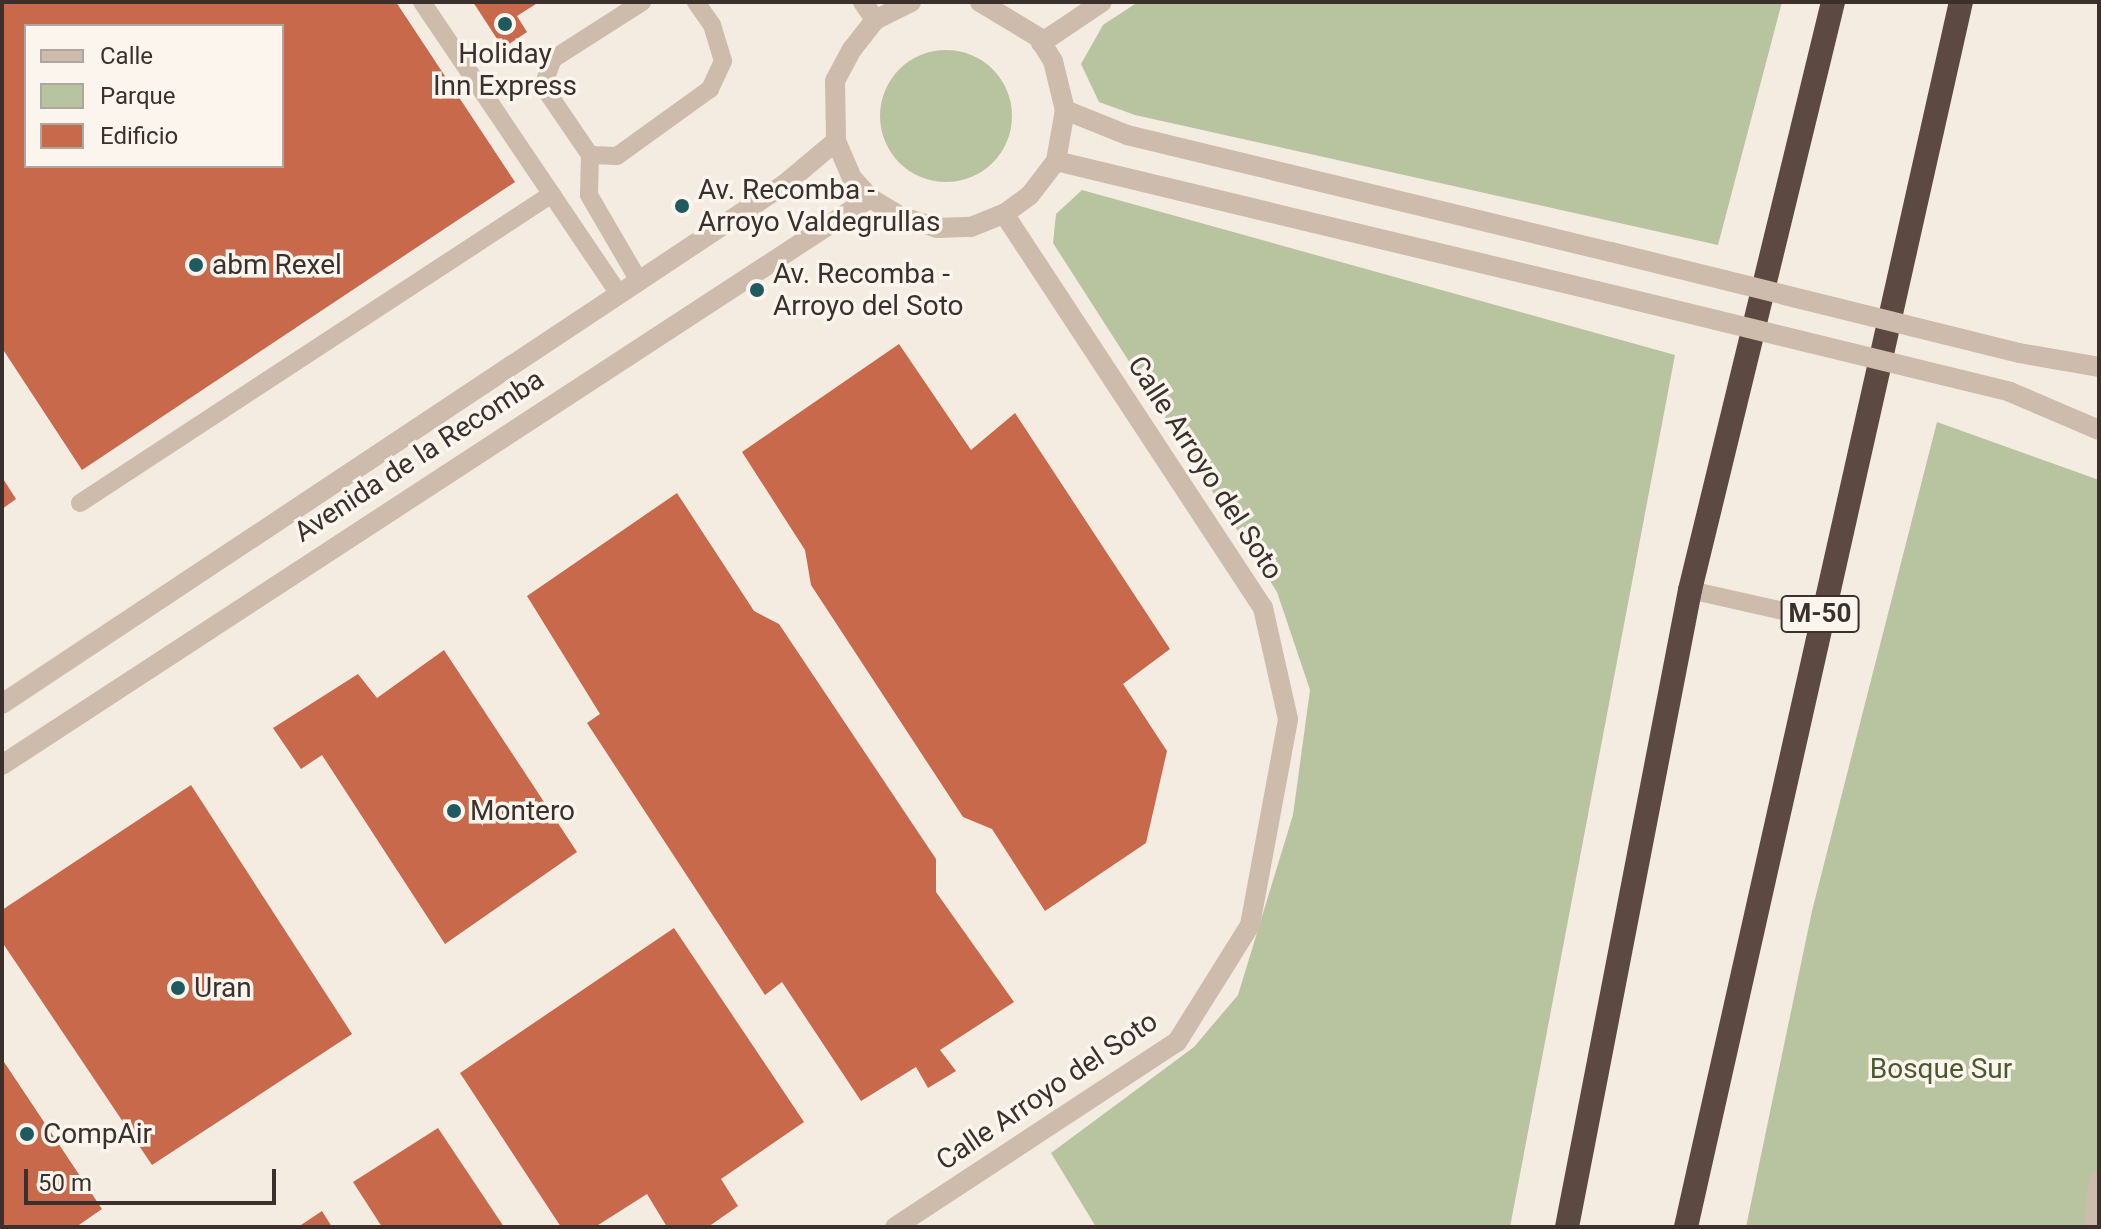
<!DOCTYPE html>
<html>
<head>
<meta charset="utf-8">
<style>
	body { margin:0 }
	#map { position:relative; width:2101px; height:1229px; overflow:hidden; background:#f4ebe1; font-family:Roboto,sans-serif }
	div>[style] { position:absolute }
	[style*='--x'] { left:calc(var(--x)*1px); top:calc(var(--y)*1px); width:calc(var(--w)*1px); rotate:calc(var(--a)*1deg) }
	.green>* { inset:0; background:#b8c4a0 }
	.round { border-radius:50% }
	.building>* { inset:0; background:#c8694b }
	.lane>* { height:18px; margin:-9px; padding:0 9px; transform-origin:9px; border-radius:9px; background:#cdbbac }
	.street>* { height:20px; margin:-10px; padding:0 10px; transform-origin:10px; border-radius:10px; background:#cdbbac }
	.highway>* { height:24px; margin:-12px; padding:0 12px; transform-origin:12px; border-radius:12px; background:#5c4a42 }
	.street-bridge>* { height:20px; margin:-10px; padding:0 10px; transform-origin:10px; border-radius:10px; background:#cdbbac }
	.dots>* { width:22px; height:22px; translate:-50% -50%; box-sizing:border-box; border:4px solid #fbf5ee; border-radius:50% }
	span { translate:-50% -50%; white-space:nowrap; text-align:center; line-height:1.15; -webkit-text-stroke:7px #fbf5ee; paint-order:stroke }
	.shield-label span { padding:2px 6px; background:#fbf5ee; border:2px solid; border-radius:6px; -webkit-text-stroke-width:0 }
	.shield-label { font-size:26px; color:#3b302b; font-weight:700 }
	.poi-label { font-size:28px; color:#3b302b }
	.left { translate:0 -50%; text-align:left }
	.street-label { font-size:28px; color:#3b302b }
	.park-label { font-size:28px; color:#4a5a2e }
	.frame { position:absolute; inset:0; border:4px solid #3b302b; pointer-events:none }
	.legend { position:absolute; left:24px; top:24px; width:260px; height:144px; box-sizing:border-box; background:#fbf5ee; border:2px solid #aea6a0; margin:0; padding:10px 14px; list-style:none; font-size:24px; color:#3b302b }
	.legend li { display:flex; align-items:center; gap:16px; height:40px }
	.legend b { width:40px; border:2px solid #aea6a0 }
	.scale { position:absolute; left:24px; top:1169px; width:252px; height:36px; box-sizing:border-box; border:4px solid #3b302b; border-top:0; padding-left:10px; font-size:24px; line-height:28px; white-space:nowrap; color:#3b302b; -webkit-text-stroke:6px #fbf5ee; paint-order:stroke }
</style>
</head>
<body>
<div id="map">
	<div class="green">
		<div style="clip-path:polygon(1138px 2px,1782px 2px,1718px 245px,1135px 115px,1099px 102px,1081px 64px,1103px 25px)"></div>
		<div class="round" style="left:880px;top:50px;width:132px;height:132px"></div>
		<div style="clip-path:polygon(1082px 190px,1675px 355px,1510px 1227px,1096px 1227px,1051px 1153px,1194px 1047px,1238px 995px,1293px 815px,1310px 690px,1277px 592px,1053px 243px,1056px 214px)"></div>
		<div style="clip-path:polygon(1937px 422px,2099px 480px,2099px 1227px,1746px 1227px,1812px 911px)"></div>
	</div>
	<div class="building">
		<div style="clip-path:polygon(evenodd,2px 2px,396px 2px,515px 182px,82px 470px,2px 348px,2px 2px,26px 26px,282px 26px,282px 166px,26px 166px,26px 26px)"></div>
		<div style="clip-path:polygon(473px 2px,539px 2px,517px 16px,527px 32px,503px 48px)"></div>
		<div style="clip-path:polygon(899px 344px,971px 450px,1015px 413px,1170px 649px,1123px 684px,1167px 751px,1146px 843px,1045px 911px,992px 829px,963px 817px,811px 585px,805px 550px,742px 452px)"></div>
		<div style="clip-path:polygon(2px 477px,16px 499px,2px 509px)"></div>
		<div style="clip-path:polygon(677px 493px,754px 611px,779px 624px,936px 859px,936px 892px,1014px 1002px,940px 1050px,956px 1071px,928px 1088px,916px 1067px,861px 1101px,782px 982px,765px 995px,587px 723px,600px 714px,527px 596px)"></div>
		<div style="clip-path:polygon(444px 650px,577px 852px,445px 944px,322px 755px,301px 769px,273px 728px,358px 674px,377px 698px)"></div>
		<div style="clip-path:polygon(191px 785px,352px 1034px,152px 1165px,2px 942px,2px 910px)"></div>
		<div style="clip-path:polygon(674px 928px,804px 1122px,721px 1179px,738px 1206px,708px 1227px,667px 1227px,647px 1194px,595px 1227px,561px 1227px,460px 1073px)"></div>
		<div style="clip-path:polygon(2px 1059px,102px 1209px,76px 1227px,2px 1227px)"></div>
		<div style="clip-path:polygon(438px 1128px,504px 1227px,382px 1227px,353px 1182px)"></div>
		<div style="clip-path:polygon(322px 1211px,332px 1227px,298px 1227px)"></div>
	</div>
	<div class="lane">
		<div style="--x:422;--y:2;--w:352;--a:56"></div>
		<div style="--x:590;--y:155;--w:27;--a:2"></div>
		<div style="--x:617;--y:156;--w:115;--a:-35.8"></div>
		<div style="--x:710;--y:89;--w:31;--a:-65"></div>
		<div style="--x:723;--y:61;--w:38;--a:-107"></div>
		<div style="--x:712;--y:25;--w:28;--a:-125"></div>
		<div style="--x:639;--y:281;--w:99;--a:-120.2"></div>
		<div style="--x:589;--y:195;--w:40;--a:-88.6"></div>
		<div style="--x:590;--y:155;--w:83;--a:-124.3"></div>
		<div style="--x:543;--y:86;--w:29;--a:-70"></div>
		<div style="--x:553;--y:59;--w:106;--a:-32.6"></div>
		<div style="--x:80;--y:503;--w:564;--a:-33.21"></div>
		<div style="--x:1690;--y:590;--w:132;--a:12.7"></div>
	</div>
	<div class="street">
		<div style="--x:863;--y:2;--w:22;--a:56"></div>
		<div style="--x:911;--y:2;--w:40;--a:153.4"></div>
		<div style="--x:875;--y:20;--w:37;--a:128"></div>
		<div style="--x:852;--y:49;--w:36;--a:118"></div>
		<div style="--x:835;--y:81;--w:60;--a:89"></div>
		<div style="--x:836;--y:141;--w:40;--a:66.6"></div>
		<div style="--x:852;--y:178;--w:27;--a:48"></div>
		<div style="--x:870;--y:198;--w:37;--a:31"></div>
		<div style="--x:902;--y:217;--w:37;--a:17"></div>
		<div style="--x:937;--y:228;--w:34;--a:-2"></div>
		<div style="--x:971;--y:227;--w:35;--a:-22"></div>
		<div style="--x:1004;--y:214;--w:32;--a:-36"></div>
		<div style="--x:1030;--y:195;--w:43;--a:-52.6"></div>
		<div style="--x:1056;--y:161;--w:52;--a:-80"></div>
		<div style="--x:1065;--y:110;--w:50;--a:-103.8"></div>
		<div style="--x:1053;--y:61;--w:28;--a:-122"></div>
		<div style="--x:1038;--y:37;--w:68;--a:-148.9"></div>
		<div style="--x:1041;--y:43;--w:73;--a:-33.9"></div>
		<div style="--x:1065;--y:110;--w:67;--a:22"></div>
		<div style="--x:1127;--y:135;--w:498;--a:13.6"></div>
		<div style="--x:1056;--y:161;--w:556;--a:13.51"></div>
		<div style="--x:2019;--y:353;--w:81;--a:9.9"></div>
		<div style="--x:2010;--y:392;--w:97;--a:23.1"></div>
		<div style="--x:2;--y:704;--w:940;--a:-33.59"></div>
		<div style="--x:785;--y:184;--w:67;--a:-40.1"></div>
		<div style="--x:2;--y:765;--w:1037;--a:-33.15"></div>
		<div style="--x:895;--y:1227;--w:337;--a:-33.3"></div>
		<div style="--x:1177;--y:1042;--w:138;--a:-58"></div>
		<div style="--x:1250;--y:925;--w:209;--a:-79.5"></div>
		<div style="--x:1288;--y:719;--w:114;--a:-102.7"></div>
		<div style="--x:1263;--y:608;--w:472;--a:-123.3"></div>
		<div style="--x:2094;--y:1227;--w:47;--a:-83.9"></div>
	</div>
	<div class="highway">
		<div style="--x:1567;--y:1227;--w:649;--a:-79.07"></div>
		<div style="--x:1690;--y:590;--w:605;--a:-76.33"></div>
		<div style="--x:1686;--y:1227;--w:1255;--a:-77.35"></div>
	</div>
	<div class="street-bridge">
		<div style="--x:1611;--y:252;--w:420;--a:13.9"></div>
		<div style="--x:1597;--y:291;--w:425;--a:13.7"></div>
	</div>
	<div class="dots">
		<div style="left:505px;top:24px;background:#1f5a5e"></div>
		<div style="left:682px;top:206px;background:#1f5a5e"></div>
		<div style="left:196px;top:265px;background:#1f5a5e"></div>
		<div style="left:757px;top:290px;background:#1f5a5e"></div>
		<div style="left:454px;top:811px;background:#1f5a5e"></div>
		<div style="left:178px;top:988px;background:#1f5a5e"></div>
		<div style="left:27px;top:1134px;background:#1f5a5e"></div>
	</div>
	<div class="shield-label">
		<span style="left:1820px;top:614px">M-50</span>
	</div>
	<div class="poi-label">
		<span style="left:505px;top:70px">Holiday<br>Inn Express</span>
		<span class="left" style="left:698px;top:206px">Av. Recomba -<br>Arroyo Valdegrullas</span>
		<span class="left" style="left:212px;top:265px">abm Rexel</span>
		<span class="left" style="left:773px;top:290px">Av. Recomba -<br>Arroyo del Soto</span>
		<span class="left" style="left:470px;top:811px">Montero</span>
		<span class="left" style="left:194px;top:988px">Uran</span>
		<span class="left" style="left:43px;top:1134px">CompAir</span>
	</div>
	<div class="street-label">
		<span style="left:419px;top:456px;rotate:-33deg">Avenida de la Recomba</span>
		<span style="left:1205px;top:468px;rotate:57deg">Calle Arroyo del Soto</span>
		<span style="left:1047px;top:1091px;rotate:-34deg">Calle Arroyo del Soto</span>
	</div>
	<div class="park-label">
		<span style="left:1941px;top:1069px">Bosque Sur</span>
	</div>
	<div class="frame"></div>
	<ul class="legend">
	<li><b style="height:10px;background:#cdbbac"></b>Calle</li>
	<li><b style="height:22px;background:#b8c4a0"></b>Parque</li>
	<li><b style="height:22px;background:#c8694b"></b>Edificio</li>
	</ul>
	<div class="scale">50 m</div>
</div>
</body>
</html>
